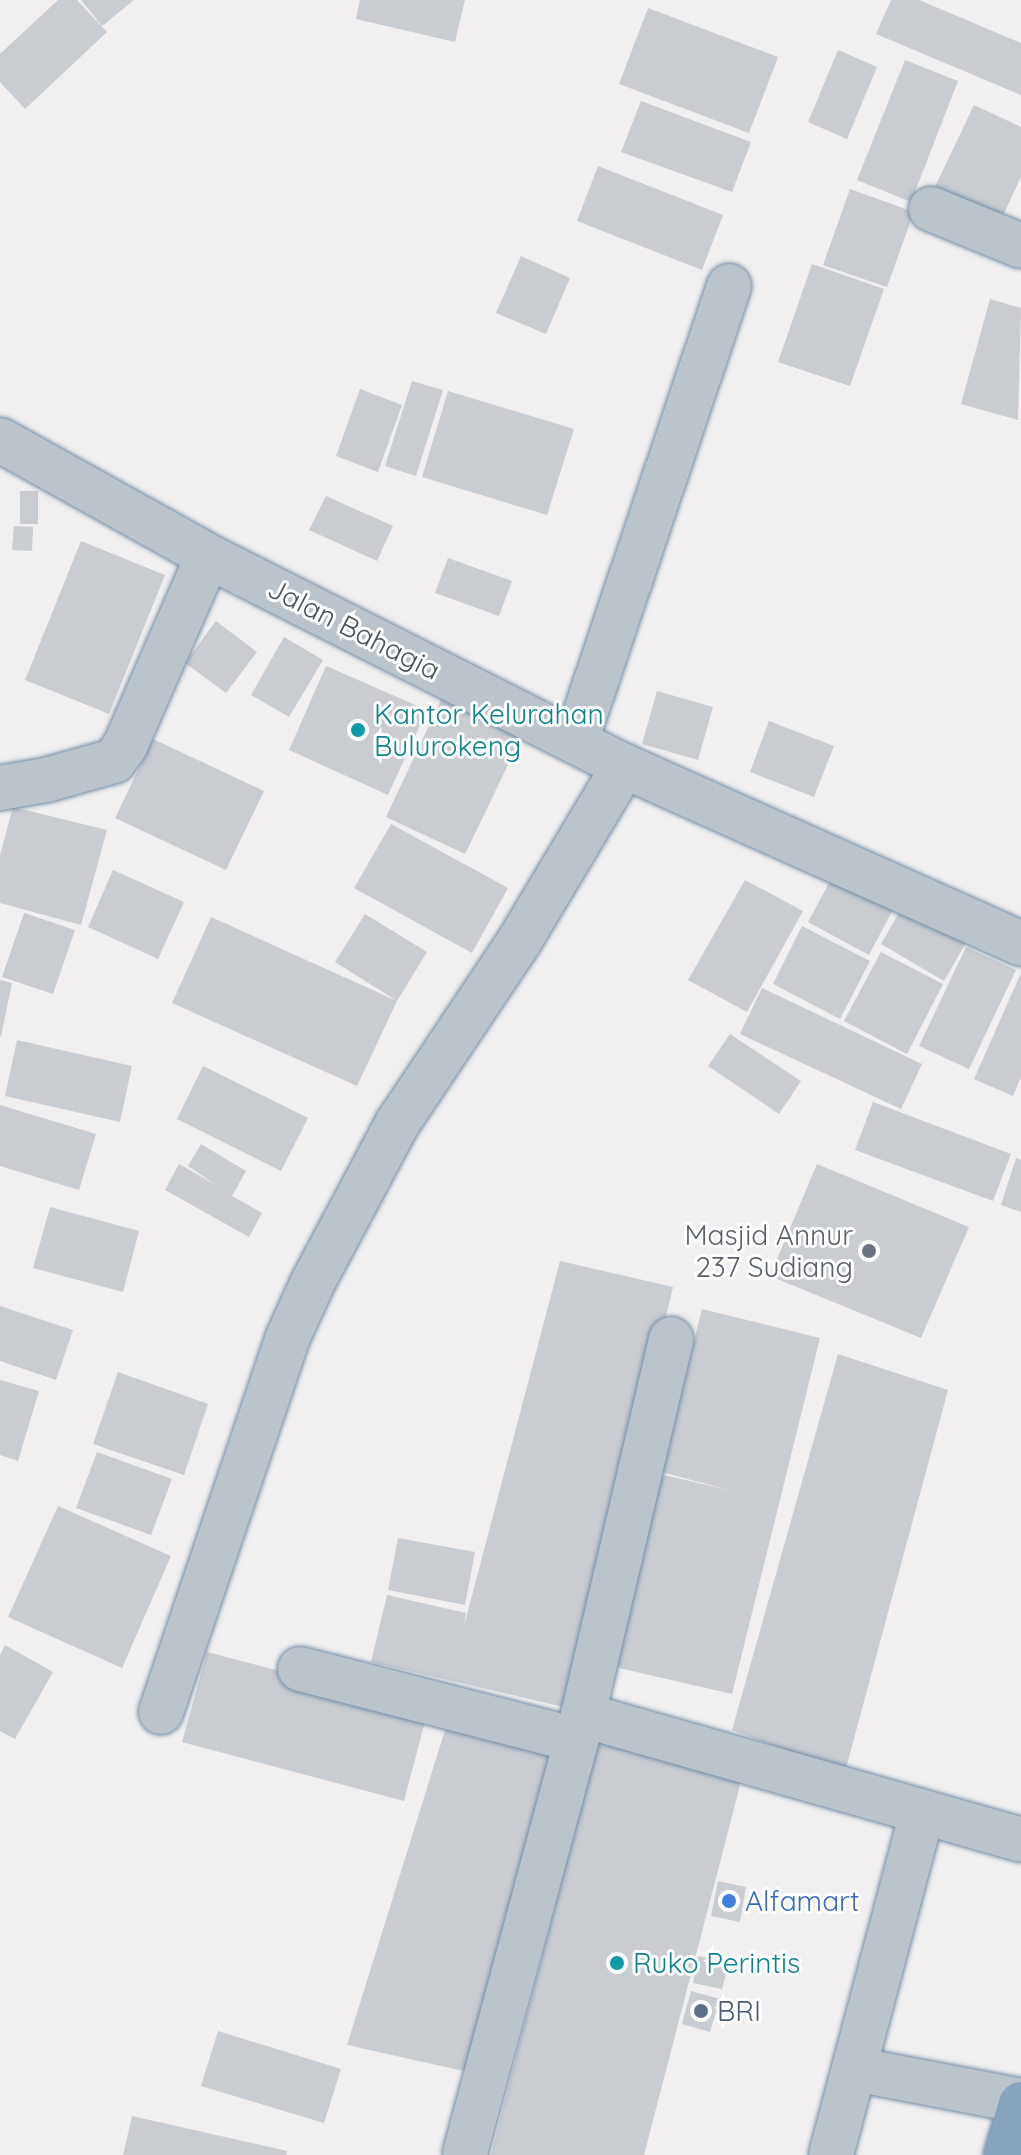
<!DOCTYPE html>
<html>
<head>
<meta charset="utf-8">
<style>
	body { margin:0 }
	#map { position:relative; width:1021px; height:2155px; overflow:hidden; background:#f1efef; font-family:Quicksand,sans-serif }
	div>[style] { position:absolute }
	[style*='--x'] { left:calc(var(--x)*1px); top:calc(var(--y)*1px); width:calc(var(--w)*1px); rotate:calc(var(--a)*1deg) }
	.building>* { inset:0; background:#c9ccd1 }
	.roads { filter:drop-shadow(0 0 2px #738ea7) drop-shadow(0 0 2px #738ea7) }
	.minor>* { height:44px; margin:-22px; padding:0 22px; transform-origin:22px; border-radius:22px; background:#bbc4cb }
	.highway>* { height:44px; margin:-22px; padding:0 22px; transform-origin:22px; border-radius:22px; background:#88a3bc }
	.dots>* { width:22px; height:22px; translate:-50% -50%; box-sizing:border-box; border:4px solid #fff; border-radius:50% }
	span { translate:-50% -50%; white-space:nowrap; text-align:center; line-height:1.15; -webkit-text-stroke:6px #fff; paint-order:stroke }
	.street-label { font-size:28px; color:#47535b }
	.culture-label { font-size:28px; color:#0d838f }
	.left { translate:0 -50%; text-align:left }
	.worship-label { font-size:28px; color:#5b616d }
	.right { translate:-100% -50%; text-align:right }
	.shop-label { font-size:28px; color:#366cbe }
	.service-label { font-size:28px; color:#4e5e75 }
</style>
</head>
<body>
<div id="map">
	<div class="building">
		<div style="clip-path:polygon(58px 0,77px 0,107px 32px,25px 109px,0 82px,0 54px)"></div>
		<div style="clip-path:polygon(81px 0,134px 0,102px 26px)"></div>
		<div style="clip-path:polygon(360px 0,465px 0,455px 42px,356px 19px)"></div>
		<div style="clip-path:polygon(891px 0,919px 0,1021px 43px,1021px 95px,876px 34px)"></div>
		<div style="clip-path:polygon(648px 8px,778px 57px,749px 133px,619px 84px)"></div>
		<div style="clip-path:polygon(838px 50px,877px 67px,847px 139px,808px 122px)"></div>
		<div style="clip-path:polygon(905px 60px,958px 81px,911px 202px,857px 180px)"></div>
		<div style="clip-path:polygon(641px 101px,751px 142px,732px 192px,621px 152px)"></div>
		<div style="clip-path:polygon(974px 105px,1021px 127px,1021px 177px,998px 226px,931px 195px)"></div>
		<div style="clip-path:polygon(598px 166px,723px 215px,702px 270px,577px 221px)"></div>
		<div style="clip-path:polygon(850px 189px,914px 212px,887px 287px,823px 265px)"></div>
		<div style="clip-path:polygon(521px 256px,570px 278px,546px 334px,496px 313px)"></div>
		<div style="clip-path:polygon(812px 264px,884px 289px,850px 386px,778px 362px)"></div>
		<div style="clip-path:polygon(990px 299px,1021px 308px,1018px 420px,961px 404px)"></div>
		<div style="clip-path:polygon(412px 381px,443px 390px,416px 476px,385px 466px)"></div>
		<div style="clip-path:polygon(360px 389px,402px 405px,378px 472px,336px 456px)"></div>
		<div style="clip-path:polygon(448px 391px,574px 429px,547px 515px,422px 477px)"></div>
		<div style="clip-path:polygon(20px 491px,38px 491px,38px 524px,20px 524px)"></div>
		<div style="clip-path:polygon(326px 496px,393px 526px,377px 561px,309px 530px)"></div>
		<div style="clip-path:polygon(14px 526px,33px 527px,32px 551px,12px 550px)"></div>
		<div style="clip-path:polygon(81px 541px,165px 575px,109px 714px,25px 680px)"></div>
		<div style="clip-path:polygon(448px 558px,512px 581px,499px 616px,435px 593px)"></div>
		<div style="clip-path:polygon(216px 621px,257px 652px,226px 693px,185px 663px)"></div>
		<div style="clip-path:polygon(284px 637px,323px 660px,289px 717px,251px 695px)"></div>
		<div style="clip-path:polygon(326px 666px,427px 710px,388px 795px,289px 750px)"></div>
		<div style="clip-path:polygon(657px 691px,713px 707px,698px 760px,642px 744px)"></div>
		<div style="clip-path:polygon(442px 698px,522px 736px,465px 854px,386px 817px)"></div>
		<div style="clip-path:polygon(769px 721px,834px 746px,814px 797px,750px 772px)"></div>
		<div style="clip-path:polygon(153px 739px,264px 791px,226px 870px,115px 818px)"></div>
		<div style="clip-path:polygon(13px 807px,107px 830px,81px 925px,0 903px,0 855px)"></div>
		<div style="clip-path:polygon(391px 824px,508px 888px,472px 953px,354px 888px)"></div>
		<div style="clip-path:polygon(837px 868px,898px 900px,869px 955px,808px 922px)"></div>
		<div style="clip-path:polygon(113px 870px,184px 902px,158px 959px,88px 927px)"></div>
		<div style="clip-path:polygon(745px 880px,803px 911px,747px 1012px,688px 980px)"></div>
		<div style="clip-path:polygon(908px 897px,971px 934px,944px 981px,881px 944px)"></div>
		<div style="clip-path:polygon(24px 913px,75px 930px,53px 994px,2px 977px)"></div>
		<div style="clip-path:polygon(365px 914px,427px 952px,397px 1001px,335px 962px)"></div>
		<div style="clip-path:polygon(211px 917px,397px 1001px,357px 1086px,172px 1003px)"></div>
		<div style="clip-path:polygon(802px 926px,870px 961px,840px 1019px,773px 984px)"></div>
		<div style="clip-path:polygon(966px 947px,1016px 970px,969px 1069px,919px 1046px)"></div>
		<div style="clip-path:polygon(881px 952px,943px 984px,907px 1054px,844px 1021px)"></div>
		<div style="clip-path:polygon(1021px 973px,1021px 1077px,1013px 1096px,974px 1079px)"></div>
		<div style="clip-path:polygon(0 980px,12px 983px,1px 1036px,0 1036px)"></div>
		<div style="clip-path:polygon(762px 988px,922px 1064px,901px 1109px,740px 1034px)"></div>
		<div style="clip-path:polygon(730px 1034px,801px 1081px,779px 1114px,708px 1066px)"></div>
		<div style="clip-path:polygon(17px 1040px,132px 1066px,120px 1122px,5px 1096px)"></div>
		<div style="clip-path:polygon(203px 1066px,308px 1118px,281px 1171px,177px 1119px)"></div>
		<div style="clip-path:polygon(873px 1102px,1011px 1154px,993px 1201px,855px 1150px)"></div>
		<div style="clip-path:polygon(0 1105px,96px 1134px,79px 1190px,0 1166px)"></div>
		<div style="clip-path:polygon(201px 1144px,246px 1171px,232px 1196px,262px 1213px,249px 1237px,165px 1190px,179px 1164px,216px 1185px,188px 1166px)"></div>
		<div style="clip-path:polygon(1016px 1158px,1021px 1160px,1021px 1212px,1001px 1205px)"></div>
		<div style="clip-path:polygon(817px 1164px,969px 1227px,921px 1338px,770px 1276px)"></div>
		<div style="clip-path:polygon(50px 1207px,139px 1231px,123px 1292px,33px 1268px)"></div>
		<div style="clip-path:polygon(560px 1261px,673px 1287px,572px 1709px,371px 1662px,387px 1595px,466px 1613px,464px 1626px)"></div>
		<div style="clip-path:polygon(0 1306px,73px 1330px,56px 1380px,0 1361px)"></div>
		<div style="clip-path:polygon(702px 1309px,820px 1338px,732px 1694px,606px 1665px,651px 1472px,729px 1490px,661px 1472px)"></div>
		<div style="clip-path:polygon(838px 1354px,948px 1390px,845px 1772px,732px 1730px)"></div>
		<div style="clip-path:polygon(118px 1372px,208px 1404px,184px 1475px,93px 1444px)"></div>
		<div style="clip-path:polygon(0 1380px,39px 1391px,18px 1461px,0 1455px)"></div>
		<div style="clip-path:polygon(97px 1452px,172px 1479px,151px 1535px,76px 1508px)"></div>
		<div style="clip-path:polygon(58px 1506px,171px 1556px,122px 1668px,8px 1617px)"></div>
		<div style="clip-path:polygon(398px 1538px,475px 1552px,465px 1605px,388px 1590px)"></div>
		<div style="clip-path:polygon(5px 1645px,53px 1672px,15px 1739px,0 1731px,0 1655px)"></div>
		<div style="clip-path:polygon(207px 1652px,428px 1710px,404px 1801px,182px 1742px)"></div>
		<div style="clip-path:polygon(450px 1714px,563px 1743px,477px 2074px,347px 2045px)"></div>
		<div style="clip-path:polygon(601px 1728px,744px 1770px,644px 2155px,491px 2155px)"></div>
		<div style="clip-path:polygon(718px 1881px,746px 1887px,740px 1922px,711px 1916px)"></div>
		<div style="clip-path:polygon(698px 1956px,729px 1963px,722px 1989px,693px 1983px)"></div>
		<div style="clip-path:polygon(691px 1991px,720px 1999px,710px 2032px,682px 2024px)"></div>
		<div style="clip-path:polygon(218px 2031px,341px 2069px,324px 2123px,201px 2086px)"></div>
		<div style="clip-path:polygon(132px 2116px,287px 2151px,286px 2155px,123px 2155px)"></div>
	</div>
	<div class="roads">
		<div class="minor">
			<div style="--x:931;--y:209;--w:97;--a:22.3"></div>
			<div style="--x:0;--y:440;--w:238;--a:29.1"></div>
			<div style="--x:208;--y:556;--w:466;--a:26.8"></div>
			<div style="--x:624;--y:766;--w:435;--a:24.1"></div>
			<div style="--x:576;--y:741;--w:480;--a:-71.4"></div>
			<div style="--x:0;--y:788;--w:47;--a:-9.9"></div>
			<div style="--x:46;--y:780;--w:71;--a:-15.6"></div>
			<div style="--x:114;--y:761;--w:19;--a:-54"></div>
			<div style="--x:125;--y:746;--w:207;--a:-66.4"></div>
			<div style="--x:300;--y:1669;--w:285;--a:14.4"></div>
			<div style="--x:161;--y:1712;--w:396;--a:-71.3"></div>
			<div style="--x:288;--y:1337;--w:60;--a:-65.6"></div>
			<div style="--x:313;--y:1282;--w:179;--a:-62"></div>
			<div style="--x:397;--y:1124;--w:221;--a:-56.2"></div>
			<div style="--x:520;--y:940;--w:203;--a:-59.1"></div>
			<div style="--x:583;--y:1715;--w:455;--a:15.9"></div>
			<div style="--x:854;--y:2069;--w:170;--a:10.8"></div>
			<div style="--x:465;--y:2153;--w:454;--a:-74.9"></div>
			<div style="--x:583;--y:1715;--w:386;--a:-76.8"></div>
			<div style="--x:831;--y:2155;--w:355;--a:-75.1"></div>
		</div>
		<div class="highway">
			<div style="--x:1006;--y:2155;--w:53;--a:-73.6"></div>
		</div>
	</div>
	<div class="dots">
		<div style="left:358px;top:730px;background:#0f9aa8"></div>
		<div style="left:869px;top:1251px;background:#6b7280"></div>
		<div style="left:729px;top:1901px;background:#3f7fe0"></div>
		<div style="left:617px;top:1963px;background:#0f9aa8"></div>
		<div style="left:701px;top:2011px;background:#5c6f8a"></div>
	</div>
	<div class="street-label">
		<span style="left:354px;top:629px;rotate:27deg">Jalan Bahagia</span>
	</div>
	<div class="culture-label">
		<span class="left" style="left:374px;top:730px">Kantor Kelurahan<br>Bulurokeng</span>
		<span class="left" style="left:633px;top:1963px">Ruko Perintis</span>
	</div>
	<div class="worship-label">
		<span class="right" style="left:853px;top:1251px">Masjid Annur<br>237 Sudiang</span>
	</div>
	<div class="shop-label">
		<span class="left" style="left:745px;top:1901px">Alfamart</span>
	</div>
	<div class="service-label">
		<span class="left" style="left:717px;top:2011px">BRI</span>
	</div>
</div>
</body>
</html>
